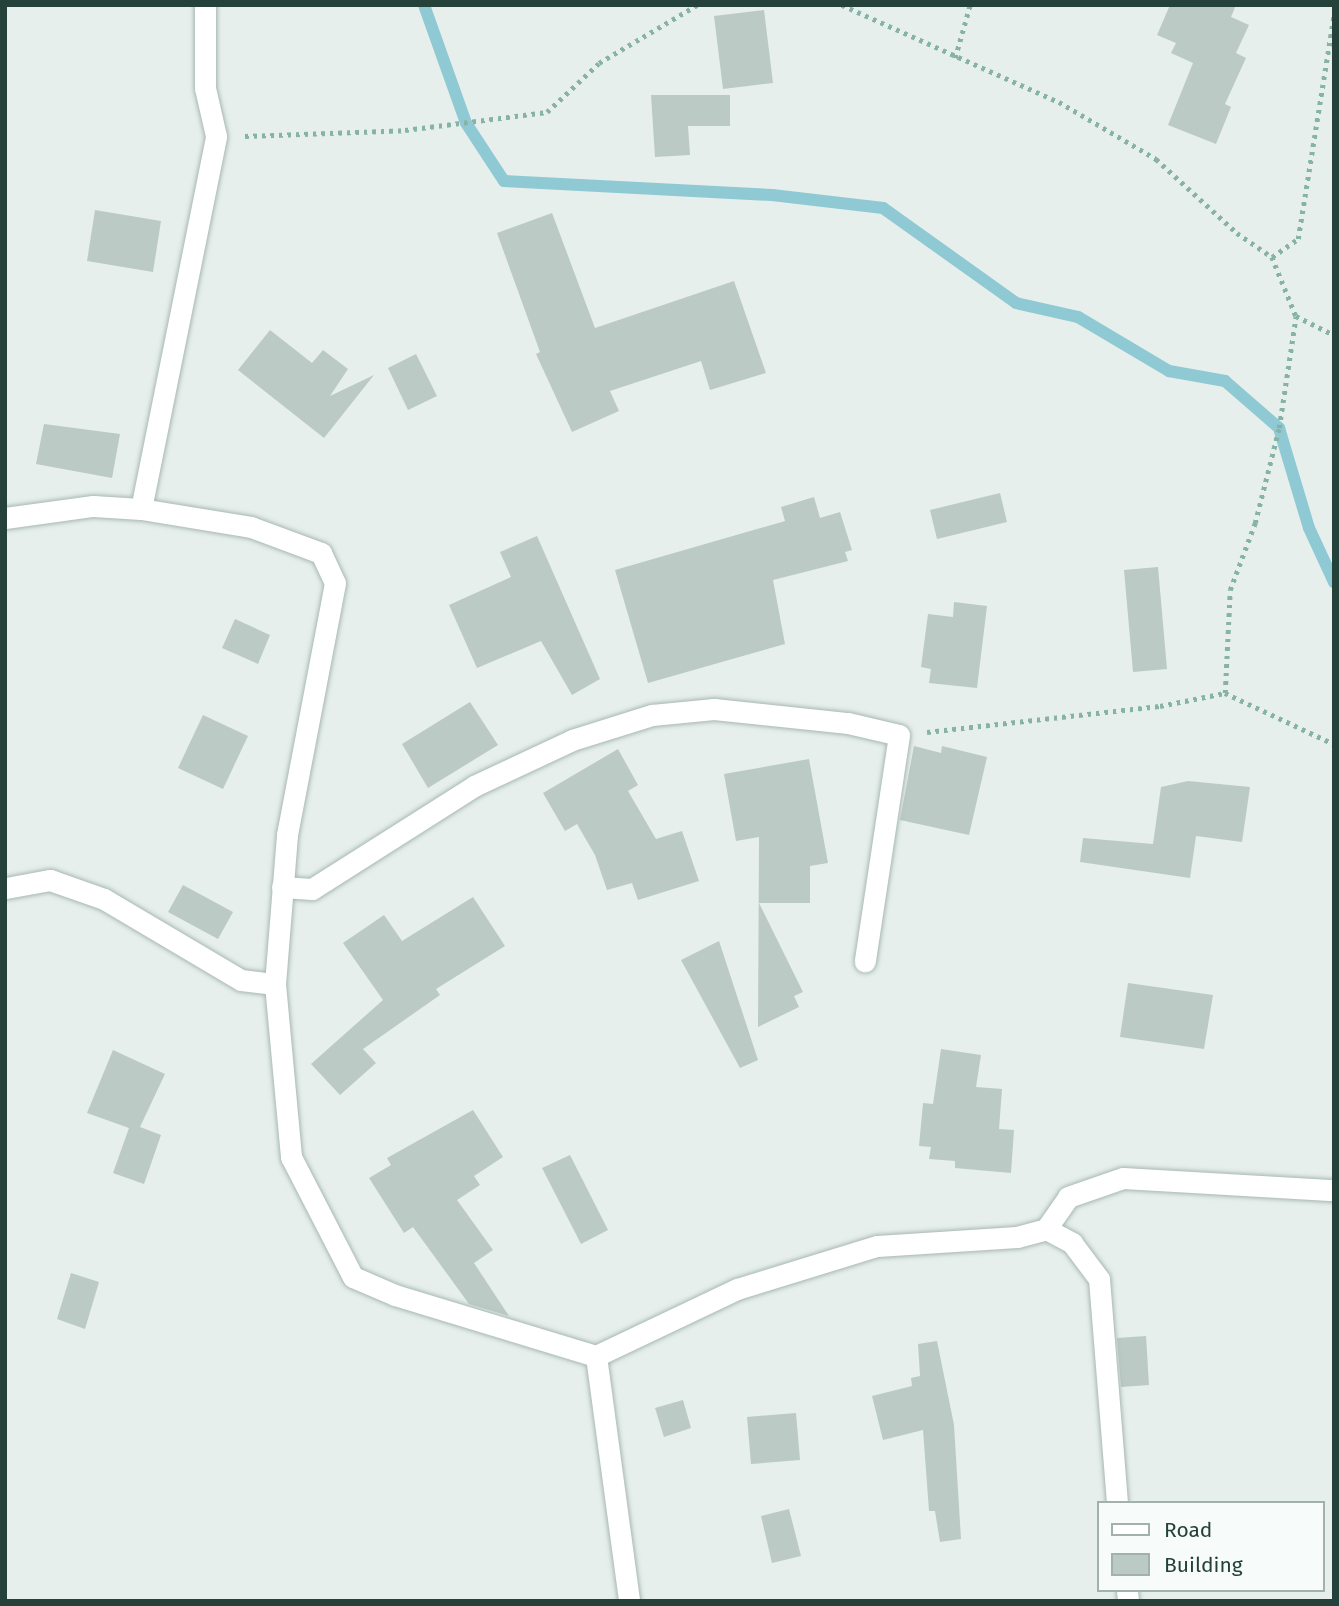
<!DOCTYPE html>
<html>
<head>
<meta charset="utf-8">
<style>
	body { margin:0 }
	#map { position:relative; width:1339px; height:1606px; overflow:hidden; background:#e6efeb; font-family:"Fira Sans",sans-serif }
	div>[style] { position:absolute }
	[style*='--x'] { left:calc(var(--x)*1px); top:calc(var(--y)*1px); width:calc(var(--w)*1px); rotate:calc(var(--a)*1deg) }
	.stream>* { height:12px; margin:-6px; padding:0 6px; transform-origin:6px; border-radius:6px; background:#8ec9d4 }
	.building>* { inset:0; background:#bbcac4 }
	.path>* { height:4.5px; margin-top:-2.25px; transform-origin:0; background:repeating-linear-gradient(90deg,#86b3a5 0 3.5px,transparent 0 8.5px) }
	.roads { filter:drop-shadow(0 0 2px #a8b8b2) drop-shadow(0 0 2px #a8b8b2) }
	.minor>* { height:21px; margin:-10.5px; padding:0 10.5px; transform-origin:10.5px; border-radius:10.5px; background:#fff }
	span { translate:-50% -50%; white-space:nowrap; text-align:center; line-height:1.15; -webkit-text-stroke:7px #f7fbf9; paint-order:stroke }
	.frame { position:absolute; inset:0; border:7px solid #24423a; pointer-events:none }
	.legend { position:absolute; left:1097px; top:1501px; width:228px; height:91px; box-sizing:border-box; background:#f7fbf9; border:2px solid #a3b1ad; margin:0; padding:9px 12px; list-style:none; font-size:21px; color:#24423a }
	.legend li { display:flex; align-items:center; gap:14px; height:35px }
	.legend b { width:35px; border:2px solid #a3b1ad }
</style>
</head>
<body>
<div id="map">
	<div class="stream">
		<div style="--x:424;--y:5;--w:125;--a:70.4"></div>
		<div style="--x:466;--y:123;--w:69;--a:56.8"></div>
		<div style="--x:504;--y:181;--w:268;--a:3"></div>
		<div style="--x:772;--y:195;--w:112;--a:6.7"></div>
		<div style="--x:883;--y:208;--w:163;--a:35.5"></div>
		<div style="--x:1016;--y:303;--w:64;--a:12.7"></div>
		<div style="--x:1078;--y:317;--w:106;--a:30.7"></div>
		<div style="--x:1169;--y:371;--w:57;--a:10.1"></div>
		<div style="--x:1225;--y:381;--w:72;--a:41"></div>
		<div style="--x:1279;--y:428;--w:104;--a:73.3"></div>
		<div style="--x:1309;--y:528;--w:60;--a:65.2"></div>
	</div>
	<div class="building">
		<div style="clip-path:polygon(1170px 5px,1236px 5px,1231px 17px,1249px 25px,1236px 53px,1246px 58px,1225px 104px,1231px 107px,1216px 144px,1168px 125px,1193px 63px,1171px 53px,1176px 43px,1157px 35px)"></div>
		<div style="clip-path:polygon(764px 10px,773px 83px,723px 89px,714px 16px)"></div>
		<div style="clip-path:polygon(651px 95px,730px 95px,730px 126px,688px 126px,690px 155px,655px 157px)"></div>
		<div style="clip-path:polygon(95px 210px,161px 221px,153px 272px,87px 261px)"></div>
		<div style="clip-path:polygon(552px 213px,595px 328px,734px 281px,766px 373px,710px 390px,701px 361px,610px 391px,619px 411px,572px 432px,536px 354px,540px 352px,497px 233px)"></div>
		<div style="clip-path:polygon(270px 330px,312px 363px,323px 350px,348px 369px,330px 396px,374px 375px,324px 438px,238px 370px)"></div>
		<div style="clip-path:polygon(416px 354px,437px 396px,408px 410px,388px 368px)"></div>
		<div style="clip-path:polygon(44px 424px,120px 434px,112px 478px,36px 464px)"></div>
		<div style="clip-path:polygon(1000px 493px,1007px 522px,937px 539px,930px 510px)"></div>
		<div style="clip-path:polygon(814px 497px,820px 518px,840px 512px,852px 550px,845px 552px,848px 561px,773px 580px,785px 644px,648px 683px,615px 570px,785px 521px,781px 507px)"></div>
		<div style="clip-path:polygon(537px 536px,600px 679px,572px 695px,541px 641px,477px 668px,449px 605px,511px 577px,500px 552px)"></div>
		<div style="clip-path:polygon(1158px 567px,1167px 669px,1133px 672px,1124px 570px)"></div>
		<div style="clip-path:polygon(954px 602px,987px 606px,977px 688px,929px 683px,931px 669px,921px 667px,928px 614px,953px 617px)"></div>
		<div style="clip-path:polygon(235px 619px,270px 635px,258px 664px,222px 648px)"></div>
		<div style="clip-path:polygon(470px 702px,498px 745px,428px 788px,402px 744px)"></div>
		<div style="clip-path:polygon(203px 715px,248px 736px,223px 789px,178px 768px)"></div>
		<div style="clip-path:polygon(914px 746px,941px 753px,942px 746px,987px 757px,969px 835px,900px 820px)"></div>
		<div style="clip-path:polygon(618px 749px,638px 785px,628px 791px,656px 839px,682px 831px,699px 881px,638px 900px,632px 883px,607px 890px,595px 855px,577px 824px,565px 831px,543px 793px)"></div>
		<div style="clip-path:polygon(809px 759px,828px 863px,810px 866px,810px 903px,759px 903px,803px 992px,794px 996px,799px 1007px,758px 1027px,759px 837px,736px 841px,724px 774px)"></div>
		<div style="clip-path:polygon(1188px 781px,1250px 787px,1242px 842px,1196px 836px,1190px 878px,1080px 862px,1083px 838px,1153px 844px,1161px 787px)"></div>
		<div style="clip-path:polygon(183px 885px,233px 912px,218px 939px,168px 912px)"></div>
		<div style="clip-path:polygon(473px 897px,505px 946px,436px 989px,440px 995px,363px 1049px,376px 1063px,340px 1095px,311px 1064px,383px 1000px,343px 943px,384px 915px,402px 941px)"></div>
		<div style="clip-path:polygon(719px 941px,758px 1060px,740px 1068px,681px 960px)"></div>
		<div style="clip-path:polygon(1128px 983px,1213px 995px,1204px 1049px,1120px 1037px)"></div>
		<div style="clip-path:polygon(941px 1049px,981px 1055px,976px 1087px,1002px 1089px,999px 1129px,1014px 1130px,1011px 1173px,955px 1168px,955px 1161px,929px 1159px,931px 1147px,919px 1146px,923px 1103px,933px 1104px)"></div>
		<div style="clip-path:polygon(113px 1050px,165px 1074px,140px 1127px,161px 1135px,144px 1184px,113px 1173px,129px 1128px,87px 1113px)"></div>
		<div style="clip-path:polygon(473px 1110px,503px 1157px,474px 1176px,480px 1185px,457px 1200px,493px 1250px,474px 1263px,509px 1316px,469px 1304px,413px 1227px,404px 1233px,369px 1178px,391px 1165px,387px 1158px)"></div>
		<div style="clip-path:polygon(570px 1155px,608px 1230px,581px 1244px,542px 1168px)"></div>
		<div style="clip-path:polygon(71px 1273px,99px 1282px,85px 1329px,57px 1319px)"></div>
		<div style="clip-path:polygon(1146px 1336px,1149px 1385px,1121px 1387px,1117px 1338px)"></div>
		<div style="clip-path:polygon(937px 1341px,954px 1425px,961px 1539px,940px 1542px,935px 1511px,929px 1511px,923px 1430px,883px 1440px,872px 1396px,912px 1386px,911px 1378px,920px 1376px,918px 1344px)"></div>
		<div style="clip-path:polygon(683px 1400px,691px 1428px,664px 1437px,655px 1408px)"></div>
		<div style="clip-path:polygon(796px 1413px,800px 1460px,751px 1464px,747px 1417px)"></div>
		<div style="clip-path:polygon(789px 1509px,801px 1556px,772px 1563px,761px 1516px)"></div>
	</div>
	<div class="path">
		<div style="--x:842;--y:5;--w:238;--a:24.1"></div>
		<div style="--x:1059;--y:102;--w:113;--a:30.4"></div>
		<div style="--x:1156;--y:159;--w:110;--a:42.4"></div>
		<div style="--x:1237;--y:233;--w:42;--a:34.4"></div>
		<div style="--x:1272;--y:257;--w:64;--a:67.9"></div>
		<div style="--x:1296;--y:316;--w:42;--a:26.6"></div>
		<div style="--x:955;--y:58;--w:55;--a:-74.2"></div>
		<div style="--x:245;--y:136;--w:160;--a:-2.1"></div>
		<div style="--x:405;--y:130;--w:143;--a:-7.2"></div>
		<div style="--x:547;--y:112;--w:71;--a:-43.3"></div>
		<div style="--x:599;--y:63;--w:114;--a:-30.6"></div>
		<div style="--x:1272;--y:257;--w:32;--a:-35"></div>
		<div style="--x:1298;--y:239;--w:229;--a:-80.9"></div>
		<div style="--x:1225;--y:693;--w:103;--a:-87.2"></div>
		<div style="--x:1230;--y:590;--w:72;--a:-69.5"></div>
		<div style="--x:1255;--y:523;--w:98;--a:-75.8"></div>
		<div style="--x:1279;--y:428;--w:113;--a:-81.4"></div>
		<div style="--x:927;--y:732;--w:234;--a:-6.4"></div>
		<div style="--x:1160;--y:706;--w:66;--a:-11.3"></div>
		<div style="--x:1225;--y:693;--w:120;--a:25.1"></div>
	</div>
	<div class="roads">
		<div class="minor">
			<div style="--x:141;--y:509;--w:380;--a:-78.6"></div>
			<div style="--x:216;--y:136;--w:49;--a:-102.9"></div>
			<div style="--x:205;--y:88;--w:83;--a:-90"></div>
			<div style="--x:5;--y:518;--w:89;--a:-7.8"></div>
			<div style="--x:93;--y:506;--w:48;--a:3.6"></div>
			<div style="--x:141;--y:509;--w:111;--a:9.3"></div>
			<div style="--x:251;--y:527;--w:75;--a:20.4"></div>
			<div style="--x:321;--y:553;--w:33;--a:65"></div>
			<div style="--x:335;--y:583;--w:257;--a:100.8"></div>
			<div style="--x:287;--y:835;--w:149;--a:94.6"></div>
			<div style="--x:275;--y:984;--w:174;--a:84.7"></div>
			<div style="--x:291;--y:1157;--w:135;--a:62.7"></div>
			<div style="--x:353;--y:1277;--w:46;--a:23.2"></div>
			<div style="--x:395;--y:1295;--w:210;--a:16.9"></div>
			<div style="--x:596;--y:1356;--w:247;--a:82.3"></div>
			<div style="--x:282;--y:887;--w:30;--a:4"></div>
			<div style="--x:312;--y:889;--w:192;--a:-32.4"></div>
			<div style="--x:474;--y:786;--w:108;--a:-25.1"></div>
			<div style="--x:572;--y:740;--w:84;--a:-17.4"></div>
			<div style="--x:652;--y:715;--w:62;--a:-5.5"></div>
			<div style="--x:714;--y:709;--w:135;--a:6"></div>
			<div style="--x:848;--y:723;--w:52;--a:13.2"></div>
			<div style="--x:899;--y:735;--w:229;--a:98.6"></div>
			<div style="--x:6;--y:888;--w:45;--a:-10.3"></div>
			<div style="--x:50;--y:880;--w:57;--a:19.4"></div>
			<div style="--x:104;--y:899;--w:159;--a:30.6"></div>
			<div style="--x:241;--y:980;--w:34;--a:7"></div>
			<div style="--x:1046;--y:1229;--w:30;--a:28"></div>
			<div style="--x:1072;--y:1243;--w:45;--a:53.1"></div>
			<div style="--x:1099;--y:1279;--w:225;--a:85.4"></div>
			<div style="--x:596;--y:1356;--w:156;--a:-25.4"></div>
			<div style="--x:737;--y:1289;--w:146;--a:-17.1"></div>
			<div style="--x:877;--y:1246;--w:140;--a:-3.7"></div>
			<div style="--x:1017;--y:1237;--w:30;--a:-15"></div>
			<div style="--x:1046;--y:1229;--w:39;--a:-55"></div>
			<div style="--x:1068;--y:1197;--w:58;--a:-19.1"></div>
			<div style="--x:1123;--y:1178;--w:211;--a:3.3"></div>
			<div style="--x:1127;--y:1590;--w:11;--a:85"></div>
		</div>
	</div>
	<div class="frame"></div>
	<ul class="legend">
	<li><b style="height:9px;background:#fff"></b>Road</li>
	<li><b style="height:19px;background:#bbcac4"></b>Building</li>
	</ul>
</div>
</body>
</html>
